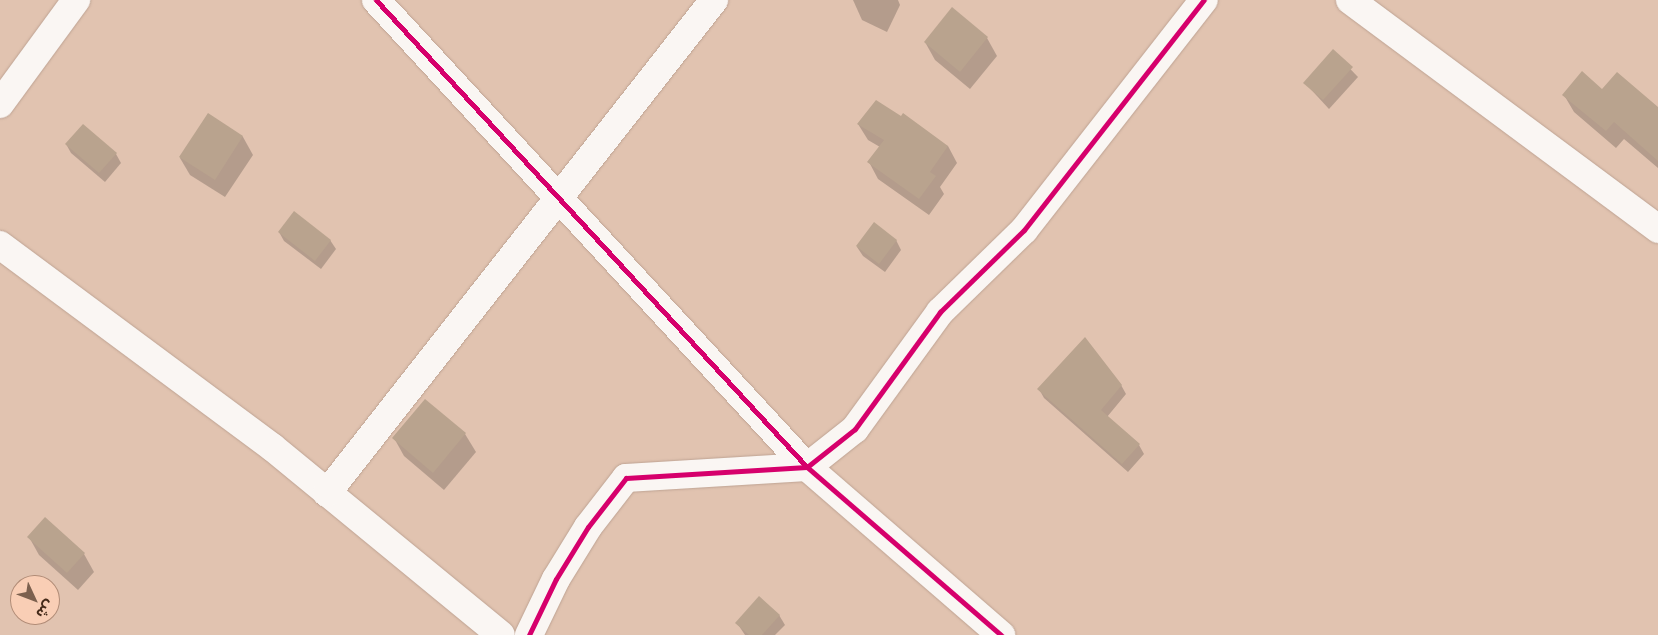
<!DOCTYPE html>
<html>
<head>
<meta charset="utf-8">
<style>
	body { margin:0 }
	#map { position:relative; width:1658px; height:635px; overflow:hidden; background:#e1c3b0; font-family:Lato,"Noto Sans Arabic",sans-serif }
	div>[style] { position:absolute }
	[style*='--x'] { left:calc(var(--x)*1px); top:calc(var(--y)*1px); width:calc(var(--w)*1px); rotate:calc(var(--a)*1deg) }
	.shadow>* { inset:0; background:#0003 }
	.building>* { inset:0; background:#b9a38e }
	.roads { filter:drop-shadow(0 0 1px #bea393) drop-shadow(0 0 1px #bea393) }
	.minor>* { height:28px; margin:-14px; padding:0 14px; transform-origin:14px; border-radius:14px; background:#faf6f3 }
	.cycleway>* { height:5px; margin:-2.5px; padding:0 2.5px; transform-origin:2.5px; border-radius:2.5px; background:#d6006c }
	span { translate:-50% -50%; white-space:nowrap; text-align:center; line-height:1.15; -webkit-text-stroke:5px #f9ceb5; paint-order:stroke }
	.north { position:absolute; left:10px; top:575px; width:50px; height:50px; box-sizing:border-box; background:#f9ceb5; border:1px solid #b18c77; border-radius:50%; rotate:133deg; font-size:14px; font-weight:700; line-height:20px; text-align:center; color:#452a19 }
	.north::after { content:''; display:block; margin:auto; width:18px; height:22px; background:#7c604e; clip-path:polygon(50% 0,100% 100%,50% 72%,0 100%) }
</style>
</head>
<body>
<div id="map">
	<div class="shadow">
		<div style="clip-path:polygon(853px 0,898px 0,900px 5px,887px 32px,862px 20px)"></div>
		<div style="clip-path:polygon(987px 38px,997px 56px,970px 89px,935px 60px,925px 42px)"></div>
		<div style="clip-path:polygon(1333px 51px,1358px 77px,1329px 109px,1305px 83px)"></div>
		<div style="clip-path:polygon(1603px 91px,1658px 109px,1658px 168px,1624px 139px,1616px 148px,1574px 112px,1564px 95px)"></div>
		<div style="clip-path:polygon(208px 114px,243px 137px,253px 155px,225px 197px,190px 175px,180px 158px)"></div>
		<div style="clip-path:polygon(858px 124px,948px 146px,957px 163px,940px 187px,944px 194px,929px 215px,878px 179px,869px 162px,880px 147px,868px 140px)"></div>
		<div style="clip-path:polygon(83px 125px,116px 154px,121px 163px,105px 182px,71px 153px,66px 144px)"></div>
		<div style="clip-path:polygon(279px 232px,330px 240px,336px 249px,321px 269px,284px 241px)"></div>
		<div style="clip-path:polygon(896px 240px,901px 250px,885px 272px,863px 256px,857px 247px)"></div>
		<div style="clip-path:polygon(1121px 385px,1126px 394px,1107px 417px,1139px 445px,1144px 454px,1128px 472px,1044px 398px,1039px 389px)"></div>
		<div style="clip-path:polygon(426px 401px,465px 434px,476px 452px,444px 490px,404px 456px,394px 438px)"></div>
		<div style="clip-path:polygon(29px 537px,84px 554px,94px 572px,78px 590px,39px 555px)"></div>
		<div style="clip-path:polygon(779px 615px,785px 625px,775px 635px,745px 635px,737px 623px)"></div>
	</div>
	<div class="building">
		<div style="clip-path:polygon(952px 7px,988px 37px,960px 72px,924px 42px)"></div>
		<div style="clip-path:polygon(1333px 49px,1353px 67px,1323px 100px,1303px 83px)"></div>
		<div style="clip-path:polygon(1582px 71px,1602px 89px,1617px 72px,1658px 107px,1658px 161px,1614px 122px,1606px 131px,1562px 95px)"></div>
		<div style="clip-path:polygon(876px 100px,901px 116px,903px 113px,948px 146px,930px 172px,936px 176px,919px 199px,867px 162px,884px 140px,857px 124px)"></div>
		<div style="clip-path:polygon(208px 113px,243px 136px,215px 180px,179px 157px)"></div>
		<div style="clip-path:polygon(83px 124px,117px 153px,99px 173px,65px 144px)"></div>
		<div style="clip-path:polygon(294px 211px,331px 240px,315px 261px,278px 232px)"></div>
		<div style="clip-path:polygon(874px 222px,897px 240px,879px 264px,856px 246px)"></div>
		<div style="clip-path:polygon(1085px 337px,1122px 385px,1101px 410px,1140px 444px,1122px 464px,1037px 389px)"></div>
		<div style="clip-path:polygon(425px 399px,466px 433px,433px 473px,392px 438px)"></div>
		<div style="clip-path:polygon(45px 517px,85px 553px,67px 573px,27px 537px)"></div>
		<div style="clip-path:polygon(759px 596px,780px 615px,762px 635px,749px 635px,735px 623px)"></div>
	</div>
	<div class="roads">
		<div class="minor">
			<div style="--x:376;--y:0;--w:635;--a:47.3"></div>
			<div style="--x:807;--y:467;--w:257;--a:40.9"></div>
			<div style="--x:1350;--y:0;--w:384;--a:36.6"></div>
			<div style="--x:0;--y:104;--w:129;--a:-53.8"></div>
			<div style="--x:0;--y:245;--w:339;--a:36.6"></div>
			<div style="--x:272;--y:447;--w:296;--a:39.4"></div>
			<div style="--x:327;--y:493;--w:627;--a:-51.87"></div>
			<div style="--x:529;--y:635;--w:62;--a:-64.3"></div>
			<div style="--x:556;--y:579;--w:61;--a:-58.4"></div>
			<div style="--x:588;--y:527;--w:62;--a:-52.2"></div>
			<div style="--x:626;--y:478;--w:181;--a:-3.5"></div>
			<div style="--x:807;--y:467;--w:61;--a:-38.4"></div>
			<div style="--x:855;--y:429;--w:145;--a:-54"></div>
			<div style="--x:940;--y:312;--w:117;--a:-44.3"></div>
			<div style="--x:1024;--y:230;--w:292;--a:-52"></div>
		</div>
	</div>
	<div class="cycleway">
		<div style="--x:376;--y:0;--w:635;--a:47.3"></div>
		<div style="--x:807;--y:467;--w:257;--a:40.9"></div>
		<div style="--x:529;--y:635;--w:62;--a:-64.3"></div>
		<div style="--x:556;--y:579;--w:61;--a:-58.4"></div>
		<div style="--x:588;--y:527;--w:62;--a:-52.2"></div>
		<div style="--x:626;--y:478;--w:181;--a:-3.5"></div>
		<div style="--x:807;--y:467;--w:61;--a:-38.4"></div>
		<div style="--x:855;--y:429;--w:145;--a:-54"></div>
		<div style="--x:940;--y:312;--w:117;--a:-44.3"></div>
		<div style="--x:1024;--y:230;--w:292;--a:-52"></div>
	</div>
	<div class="north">ش</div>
</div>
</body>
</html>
